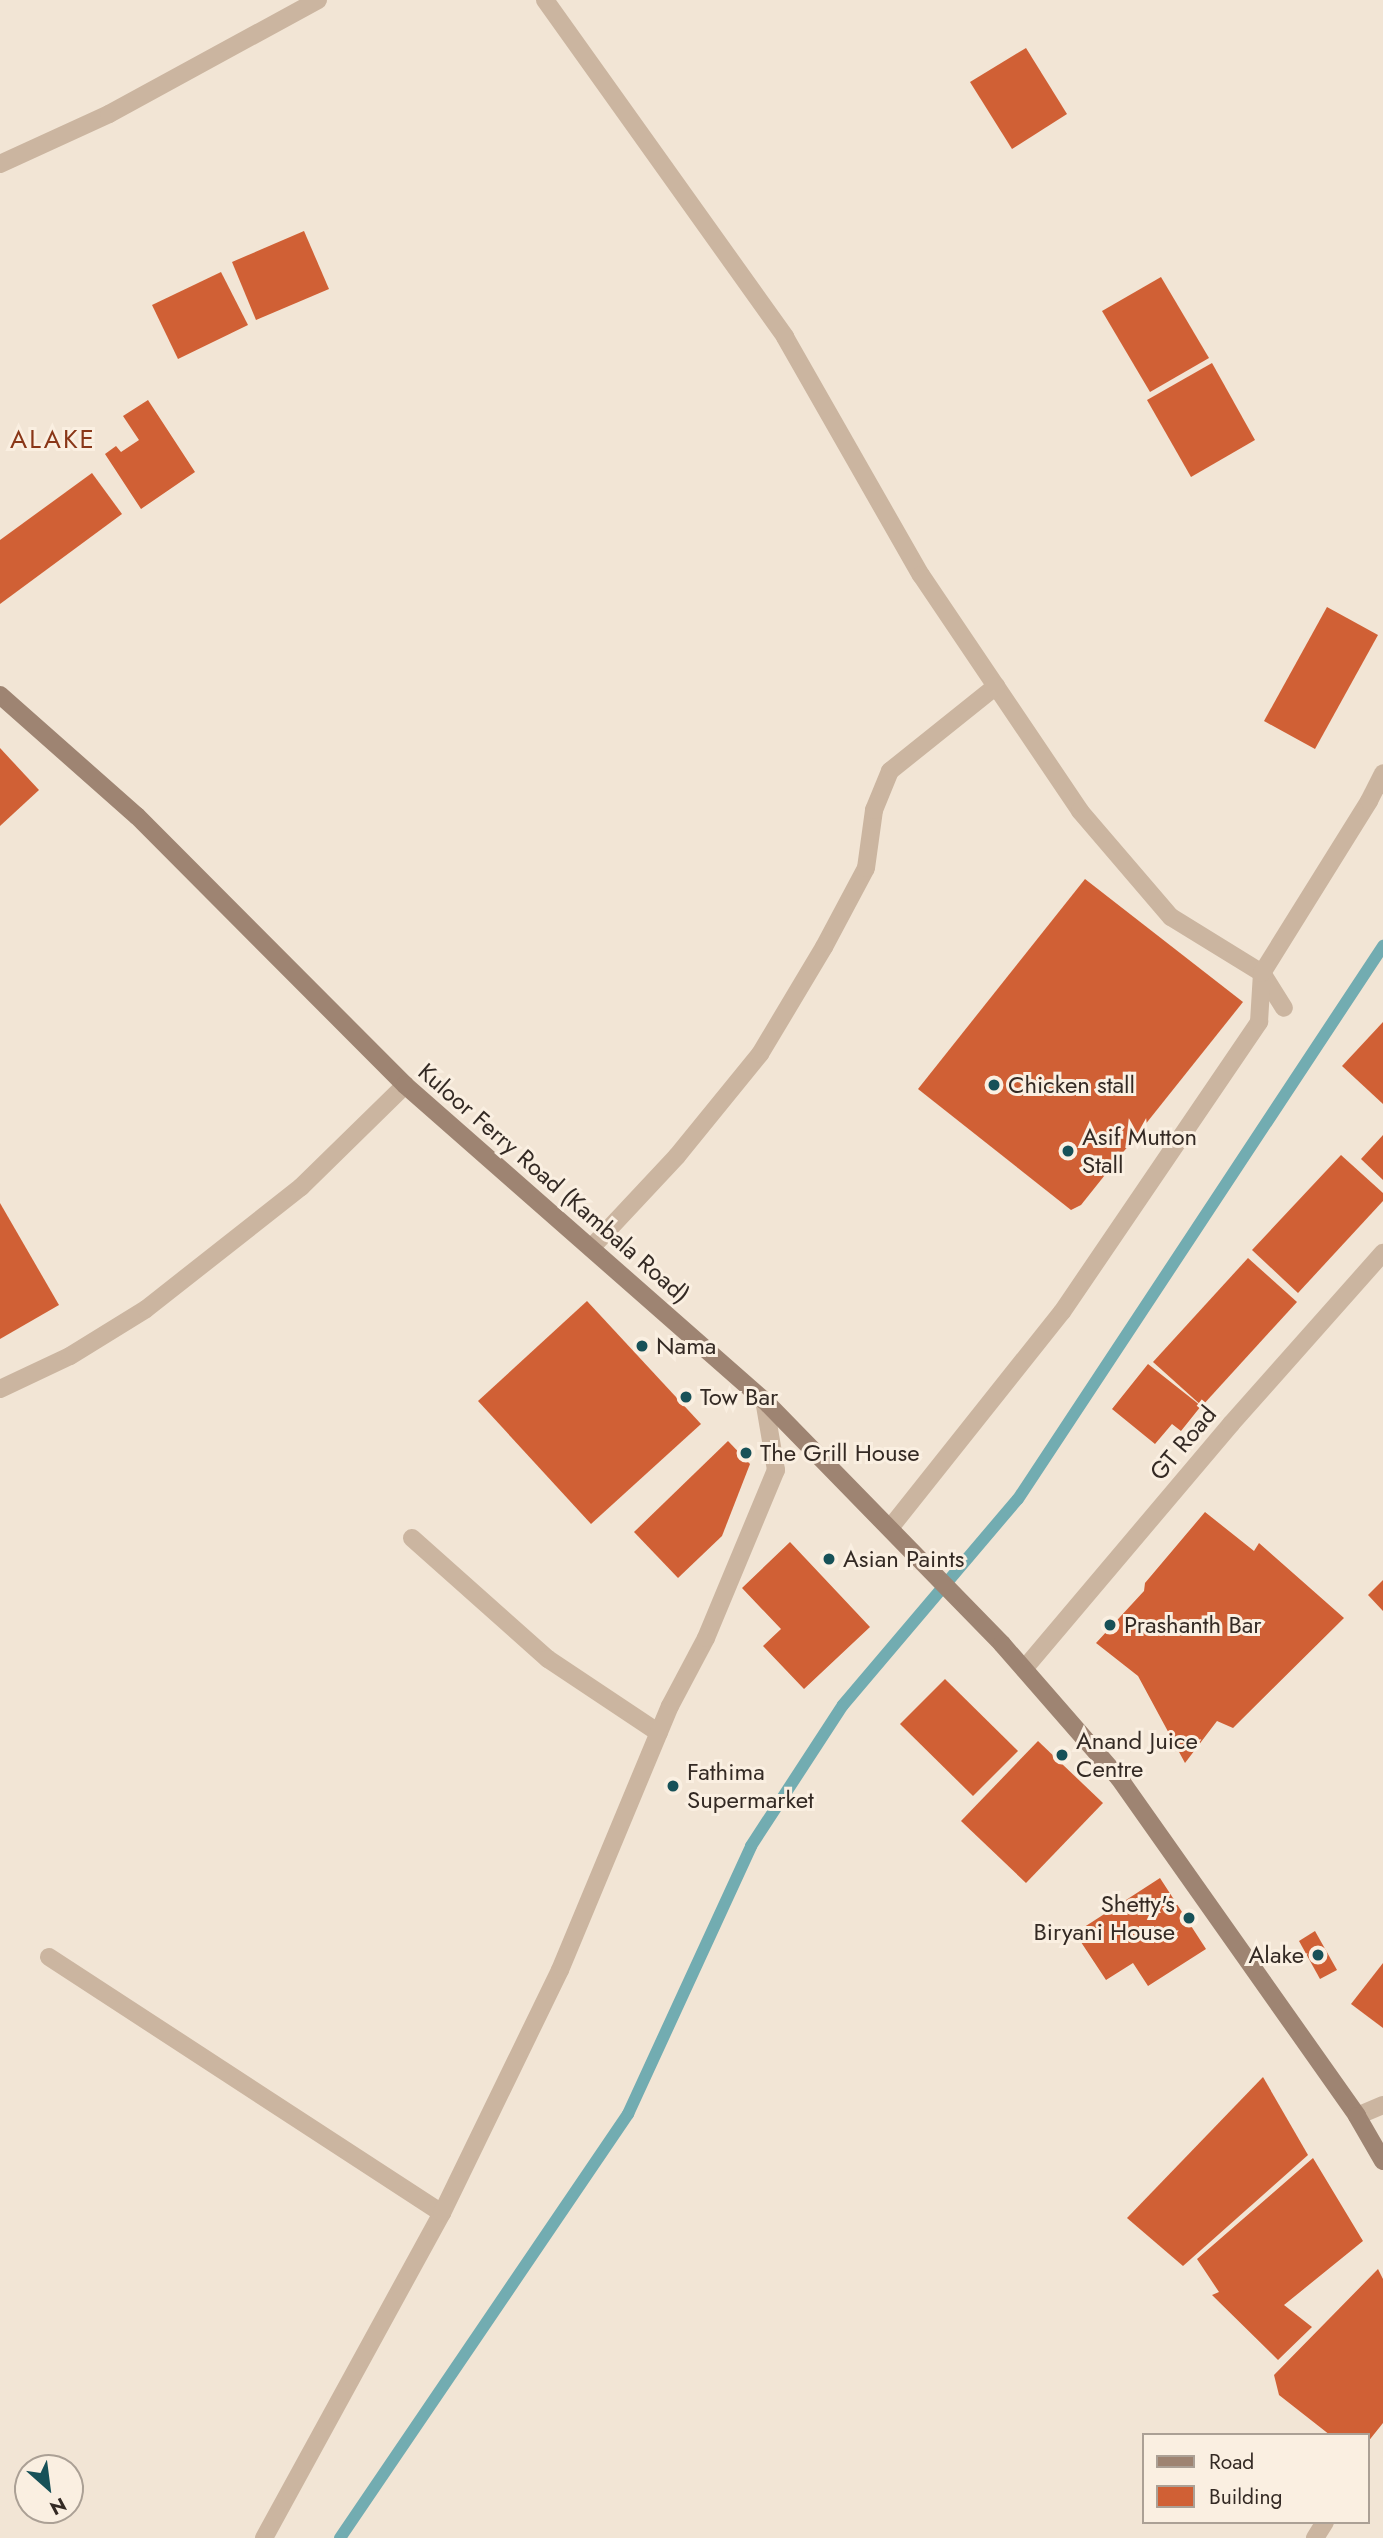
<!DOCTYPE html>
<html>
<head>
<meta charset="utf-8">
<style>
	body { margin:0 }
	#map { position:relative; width:1383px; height:2538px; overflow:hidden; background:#f2e5d5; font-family:Jost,sans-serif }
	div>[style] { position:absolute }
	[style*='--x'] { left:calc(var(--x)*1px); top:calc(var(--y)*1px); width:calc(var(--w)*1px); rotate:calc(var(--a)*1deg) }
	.stream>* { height:12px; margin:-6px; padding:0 6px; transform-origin:6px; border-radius:6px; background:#72acb1 }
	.building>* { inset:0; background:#d06035 }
	.minor>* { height:18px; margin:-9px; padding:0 9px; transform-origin:9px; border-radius:9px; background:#cbb5a0 }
	.secondary>* { height:18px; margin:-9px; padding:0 9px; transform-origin:9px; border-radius:9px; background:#9e8472 }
	.dots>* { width:19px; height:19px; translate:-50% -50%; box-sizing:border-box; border:4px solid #faefe1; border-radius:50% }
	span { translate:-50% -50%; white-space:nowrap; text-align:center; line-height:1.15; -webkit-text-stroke:6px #faefe1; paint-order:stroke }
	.poi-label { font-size:24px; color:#342a24 }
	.left { translate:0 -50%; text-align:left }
	.right { translate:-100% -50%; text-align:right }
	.street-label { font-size:24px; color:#342a24 }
	.neighbourhood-label { font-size:26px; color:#893617; letter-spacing:2px }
	.legend { position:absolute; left:1142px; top:2433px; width:228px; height:91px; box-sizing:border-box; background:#faefe1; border:2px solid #aba095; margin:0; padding:9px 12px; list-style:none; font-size:21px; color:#342a24 }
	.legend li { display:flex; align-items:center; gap:14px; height:35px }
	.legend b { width:35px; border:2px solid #aba095 }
	.north { position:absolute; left:14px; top:2454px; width:70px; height:70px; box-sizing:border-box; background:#faefe1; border:2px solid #aba095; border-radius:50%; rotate:152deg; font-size:19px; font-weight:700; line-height:28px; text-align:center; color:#342a24 }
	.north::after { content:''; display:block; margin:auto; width:24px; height:32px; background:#175158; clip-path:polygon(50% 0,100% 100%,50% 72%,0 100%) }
</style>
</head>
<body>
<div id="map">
	<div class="stream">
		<div style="--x:340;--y:2538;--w:513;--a:-55.81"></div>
		<div style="--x:628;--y:2114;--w:295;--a:-65.3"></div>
		<div style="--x:751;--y:1846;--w:168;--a:-56.9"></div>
		<div style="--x:843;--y:1705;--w:270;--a:-49.7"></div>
		<div style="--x:1018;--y:1499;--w:663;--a:-56.57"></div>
	</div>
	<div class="building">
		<div style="clip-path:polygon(1026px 48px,1067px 114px,1012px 149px,970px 82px)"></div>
		<div style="clip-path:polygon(304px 231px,329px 289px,256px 320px,232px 262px)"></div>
		<div style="clip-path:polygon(221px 272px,248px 325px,178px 359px,152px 305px)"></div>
		<div style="clip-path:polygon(1161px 277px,1209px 358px,1150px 392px,1102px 311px)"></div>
		<div style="clip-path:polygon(1212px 363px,1255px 440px,1191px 477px,1147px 400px)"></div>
		<div style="clip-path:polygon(148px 400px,195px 472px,141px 509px,105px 454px,116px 446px,121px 452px,139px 440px,123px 416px)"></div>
		<div style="clip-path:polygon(92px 473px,122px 514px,0 604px,0 540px)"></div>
		<div style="clip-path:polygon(1327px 607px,1378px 635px,1315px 749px,1264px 721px)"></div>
		<div style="clip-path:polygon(0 748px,39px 790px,0 826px)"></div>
		<div style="clip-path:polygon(1085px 879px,1243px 1002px,1081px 1205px,1071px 1210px,918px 1089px)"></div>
		<div style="clip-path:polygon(1383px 1022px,1383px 1104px,1342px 1066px)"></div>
		<div style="clip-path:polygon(1383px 1135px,1383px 1180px,1361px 1159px)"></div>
		<div style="clip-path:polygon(1341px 1155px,1383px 1193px,1383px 1201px,1298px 1293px,1252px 1250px)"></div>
		<div style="clip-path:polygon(0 1203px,59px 1305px,0 1339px)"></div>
		<div style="clip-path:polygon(1248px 1258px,1297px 1302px,1202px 1406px,1153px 1362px)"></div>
		<div style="clip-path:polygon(587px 1301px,701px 1424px,591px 1524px,478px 1401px)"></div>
		<div style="clip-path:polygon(1148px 1364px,1201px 1406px,1181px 1431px,1172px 1424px,1155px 1444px,1112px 1409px)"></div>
		<div style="clip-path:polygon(728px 1441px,750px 1464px,722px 1536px,678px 1578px,634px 1532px)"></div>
		<div style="clip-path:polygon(1205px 1512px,1254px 1551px,1259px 1543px,1344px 1618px,1233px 1728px,1217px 1721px,1185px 1763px,1138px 1676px,1096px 1643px,1144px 1591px,1145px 1583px)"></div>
		<div style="clip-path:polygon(790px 1542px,870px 1627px,804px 1689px,763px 1646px,781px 1629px,742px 1588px)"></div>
		<div style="clip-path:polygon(1383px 1580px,1383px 1611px,1368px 1595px)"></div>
		<div style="clip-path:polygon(945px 1679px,1018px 1751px,973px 1796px,900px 1724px)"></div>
		<div style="clip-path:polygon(1038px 1741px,1103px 1803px,1026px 1883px,961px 1821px)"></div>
		<div style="clip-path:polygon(1160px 1878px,1206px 1949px,1148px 1986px,1133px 1963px,1106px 1980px,1075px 1933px)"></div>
		<div style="clip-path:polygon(1315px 1931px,1337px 1970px,1320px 1979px,1299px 1941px)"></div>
		<div style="clip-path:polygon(1383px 1963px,1383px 2028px,1351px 2004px)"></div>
		<div style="clip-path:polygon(1263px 2077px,1308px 2155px,1183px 2266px,1127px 2218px)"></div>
		<div style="clip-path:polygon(1313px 2158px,1363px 2241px,1284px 2305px,1312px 2327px,1278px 2360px,1212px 2295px,1219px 2292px,1197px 2259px)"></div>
		<div style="clip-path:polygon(1378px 2269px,1383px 2279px,1383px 2423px,1367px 2443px,1367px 2435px,1330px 2435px,1279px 2395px,1274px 2375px)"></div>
	</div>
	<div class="minor">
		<div style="--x:545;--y:0;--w:414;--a:54.5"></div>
		<div style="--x:785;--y:337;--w:274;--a:60.3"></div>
		<div style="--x:921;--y:575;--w:285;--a:56"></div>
		<div style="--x:1080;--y:811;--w:140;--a:49.4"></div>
		<div style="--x:1171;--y:917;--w:107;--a:31.6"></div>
		<div style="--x:1262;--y:973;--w:41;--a:57.8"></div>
		<div style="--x:0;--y:164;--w:120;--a:-24.6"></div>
		<div style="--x:109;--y:114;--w:238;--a:-28.6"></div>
		<div style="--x:591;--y:1248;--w:126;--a:-46.9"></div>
		<div style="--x:677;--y:1156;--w:132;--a:-50.9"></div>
		<div style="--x:760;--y:1054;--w:125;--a:-59.1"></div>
		<div style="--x:824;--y:947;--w:89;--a:-62"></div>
		<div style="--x:866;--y:868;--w:59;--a:-82.1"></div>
		<div style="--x:874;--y:810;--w:42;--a:-67.7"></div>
		<div style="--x:890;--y:771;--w:136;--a:-38.7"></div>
		<div style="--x:0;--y:1389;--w:77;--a:-25.2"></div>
		<div style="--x:70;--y:1356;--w:89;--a:-31.7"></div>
		<div style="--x:146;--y:1309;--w:197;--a:-38.2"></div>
		<div style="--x:301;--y:1187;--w:146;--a:-44.4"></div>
		<div style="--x:890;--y:1528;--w:276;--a:-51.5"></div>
		<div style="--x:1062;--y:1312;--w:351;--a:-55.8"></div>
		<div style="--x:1259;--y:1022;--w:49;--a:-86.5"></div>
		<div style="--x:1262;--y:973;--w:203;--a:-58.1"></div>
		<div style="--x:1369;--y:801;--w:31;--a:-63"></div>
		<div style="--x:412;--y:1538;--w:182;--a:41.7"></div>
		<div style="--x:548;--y:1659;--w:133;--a:33.7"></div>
		<div style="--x:1024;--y:1669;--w:321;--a:-49.8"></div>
		<div style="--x:1231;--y:1424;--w:229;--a:-48.4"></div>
		<div style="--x:49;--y:1957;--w:469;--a:33.1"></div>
		<div style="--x:1357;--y:2116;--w:28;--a:-23"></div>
		<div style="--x:264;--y:2538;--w:371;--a:-61.3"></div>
		<div style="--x:442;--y:2213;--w:270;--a:-64.1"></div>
		<div style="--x:560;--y:1970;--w:286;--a:-67.4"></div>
		<div style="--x:670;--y:1706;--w:77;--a:-62.1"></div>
		<div style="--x:706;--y:1638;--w:182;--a:-67.4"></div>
		<div style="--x:776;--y:1470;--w:71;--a:-99.7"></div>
		<div style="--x:1315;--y:2538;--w:19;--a:-58"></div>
	</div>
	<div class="secondary">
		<div style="--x:0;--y:695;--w:183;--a:41.5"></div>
		<div style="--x:137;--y:816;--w:380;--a:45.1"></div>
		<div style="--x:405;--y:1085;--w:478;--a:41.3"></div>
		<div style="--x:764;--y:1400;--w:341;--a:45.7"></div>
		<div style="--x:1002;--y:1644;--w:178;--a:48.9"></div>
		<div style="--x:1119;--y:1778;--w:413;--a:54.8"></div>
		<div style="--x:1357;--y:2116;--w:52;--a:60"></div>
	</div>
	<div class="dots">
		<div style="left:994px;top:1085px;background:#175158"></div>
		<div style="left:1068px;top:1151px;background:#175158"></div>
		<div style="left:642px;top:1346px;background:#175158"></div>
		<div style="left:686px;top:1397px;background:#175158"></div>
		<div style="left:746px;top:1453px;background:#175158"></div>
		<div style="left:829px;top:1559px;background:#175158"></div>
		<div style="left:1110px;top:1625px;background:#175158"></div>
		<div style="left:1062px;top:1755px;background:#175158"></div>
		<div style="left:673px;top:1786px;background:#175158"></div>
		<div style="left:1189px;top:1918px;background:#175158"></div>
		<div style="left:1318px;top:1955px;background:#175158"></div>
	</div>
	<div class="poi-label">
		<span class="left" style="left:1008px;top:1085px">Chicken stall</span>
		<span class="left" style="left:1082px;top:1151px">Asif Mutton<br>Stall</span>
		<span class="left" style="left:656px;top:1346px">Nama</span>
		<span class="left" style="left:700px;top:1397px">Tow Bar</span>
		<span class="left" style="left:760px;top:1453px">The Grill House</span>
		<span class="left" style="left:843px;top:1559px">Asian Paints</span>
		<span class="left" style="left:1124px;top:1625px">Prashanth Bar</span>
		<span class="left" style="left:1076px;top:1755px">Anand Juice<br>Centre</span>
		<span class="left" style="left:687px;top:1786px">Fathima<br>Supermarket</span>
		<span class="right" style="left:1175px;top:1918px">Shetty's<br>Biryani House</span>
		<span class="right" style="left:1304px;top:1955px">Alake</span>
	</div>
	<div class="street-label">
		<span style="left:554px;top:1183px;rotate:41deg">Kuloor Ferry Road (Kambala Road)</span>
		<span style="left:1183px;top:1443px;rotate:-50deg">GT Road</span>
	</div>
	<div class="neighbourhood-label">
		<span style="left:53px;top:440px">ALAKE</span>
	</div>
	<ul class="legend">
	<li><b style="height:9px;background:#9e8472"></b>Road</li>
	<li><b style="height:19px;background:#d06035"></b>Building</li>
	</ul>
	<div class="north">N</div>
</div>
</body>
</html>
